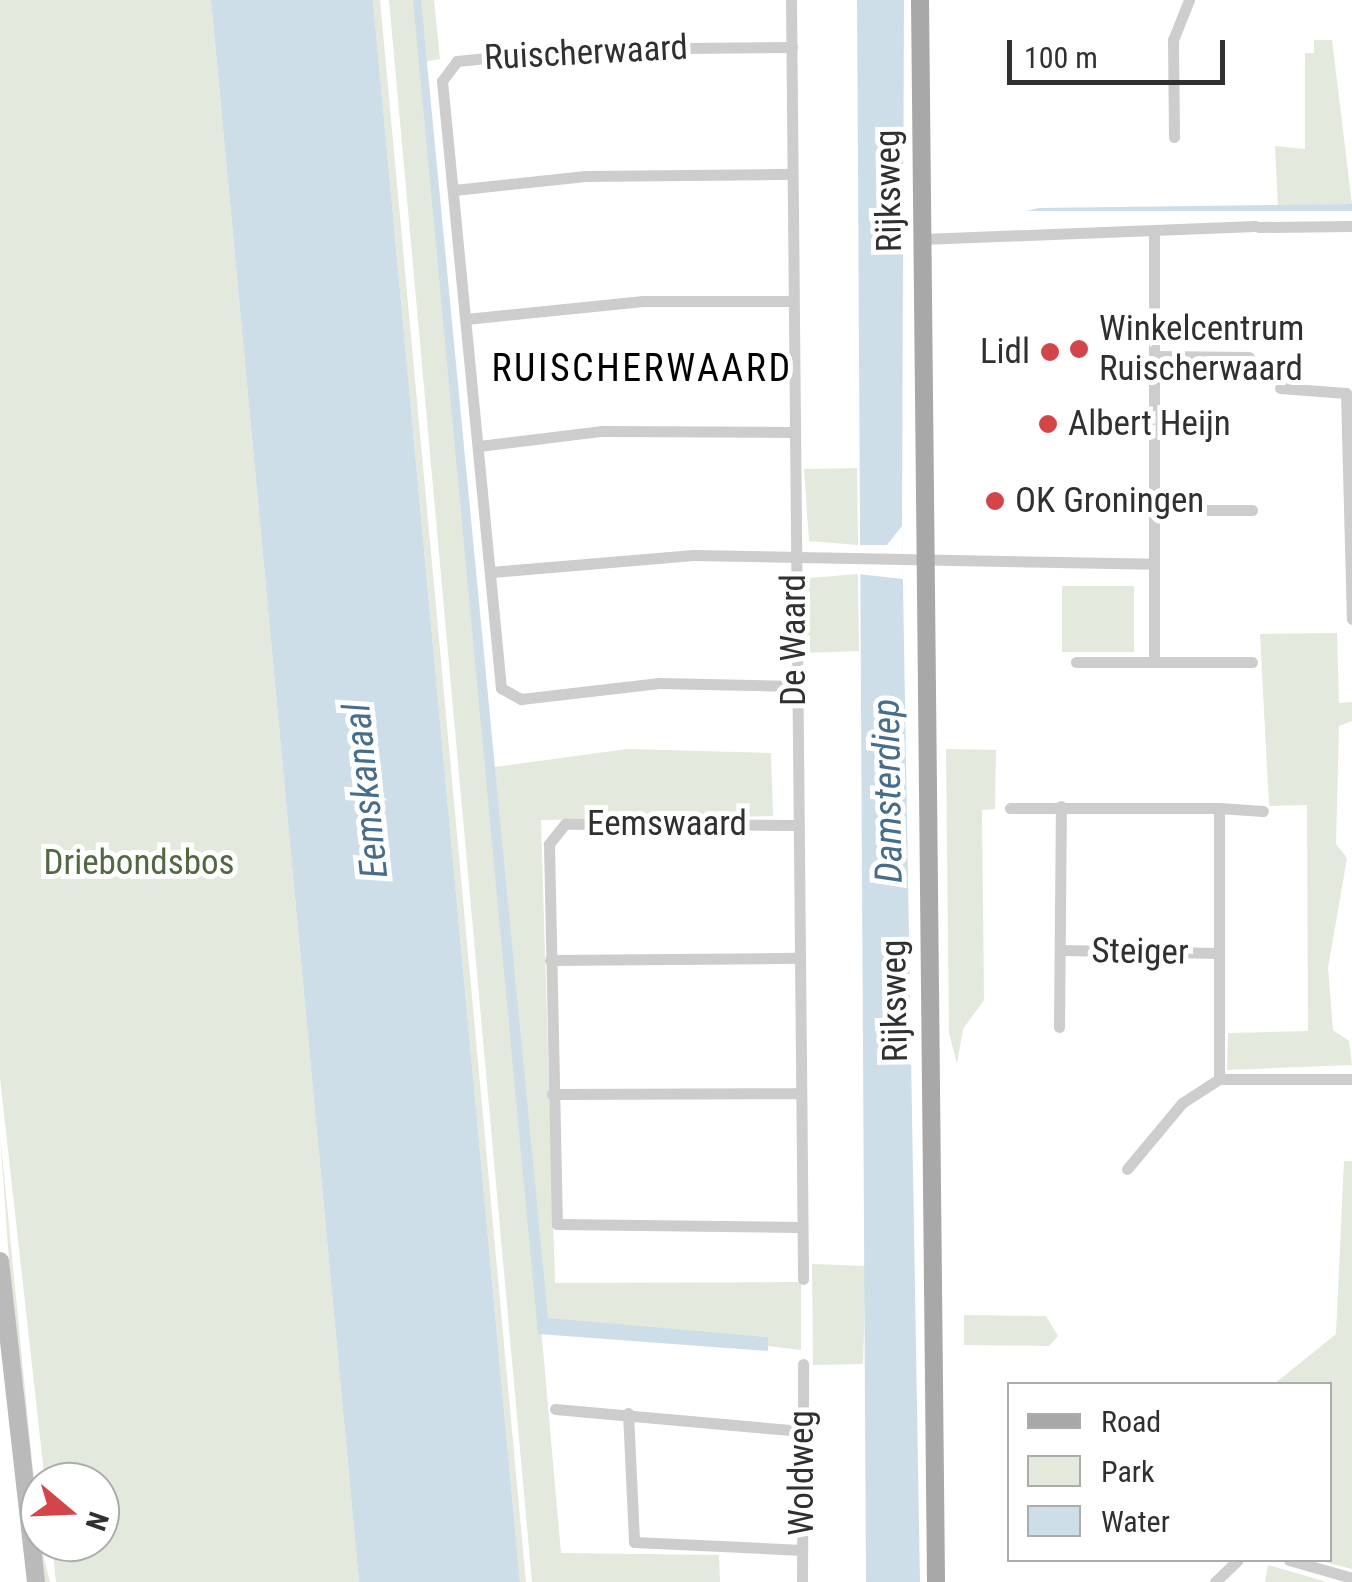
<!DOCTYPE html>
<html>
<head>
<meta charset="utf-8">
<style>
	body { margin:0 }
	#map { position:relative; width:1352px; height:1582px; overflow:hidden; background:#fff; font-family:"Roboto Condensed",sans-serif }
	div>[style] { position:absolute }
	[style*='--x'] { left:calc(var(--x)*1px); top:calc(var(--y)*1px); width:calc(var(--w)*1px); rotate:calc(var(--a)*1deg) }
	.green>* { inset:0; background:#e3e9dd }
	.water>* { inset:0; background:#cedee9 }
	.pier>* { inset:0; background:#fff }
	.street>* { height:11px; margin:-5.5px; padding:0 5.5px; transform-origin:5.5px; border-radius:5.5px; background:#cdcdcd }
	.secondary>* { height:18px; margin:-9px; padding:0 9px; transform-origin:9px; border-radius:9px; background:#bababa }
	.primary>* { height:18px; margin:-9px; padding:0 9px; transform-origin:9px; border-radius:9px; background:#a8a8a8 }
	.dots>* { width:28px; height:28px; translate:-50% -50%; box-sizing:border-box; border:5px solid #fff; border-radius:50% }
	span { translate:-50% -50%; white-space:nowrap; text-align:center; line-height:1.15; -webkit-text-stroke:10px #fff; paint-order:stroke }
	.street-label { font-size:35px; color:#303030 }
	.poi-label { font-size:35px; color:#303030 }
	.left { translate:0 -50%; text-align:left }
	.right { translate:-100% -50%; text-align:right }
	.park-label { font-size:35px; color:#526841 }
	.neighbourhood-label { font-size:38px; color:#000; letter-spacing:2.5px }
	.water-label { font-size:38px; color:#466d8b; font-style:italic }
	.legend { position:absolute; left:1007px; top:1382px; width:325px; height:180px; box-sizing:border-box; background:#fff; border:2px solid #acacac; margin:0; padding:12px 18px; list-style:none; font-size:30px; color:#303030 }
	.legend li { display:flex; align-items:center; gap:20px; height:50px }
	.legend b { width:50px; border:2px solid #acacac }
	.north { position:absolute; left:20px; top:1462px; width:100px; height:100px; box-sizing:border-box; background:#fff; border:2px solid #acacac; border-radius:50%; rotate:109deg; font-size:28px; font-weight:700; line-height:40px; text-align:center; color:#303030 }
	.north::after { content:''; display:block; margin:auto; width:35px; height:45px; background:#d4454a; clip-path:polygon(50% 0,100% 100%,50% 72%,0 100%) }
	.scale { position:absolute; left:1007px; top:40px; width:218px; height:45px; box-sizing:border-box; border:5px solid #303030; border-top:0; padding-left:12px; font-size:30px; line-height:35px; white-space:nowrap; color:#303030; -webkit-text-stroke:8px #fff; paint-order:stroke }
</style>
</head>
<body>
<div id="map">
	<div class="green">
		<div style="clip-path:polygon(0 0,211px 0,359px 1582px,56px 1582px,52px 1542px,100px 1542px,100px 1482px,45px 1482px,0 1078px)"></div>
		<div style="clip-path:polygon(373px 0,380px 0,526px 1582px,520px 1582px)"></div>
		<div style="clip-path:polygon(389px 0,434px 0,440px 59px,423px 62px,487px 768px,628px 749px,771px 753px,773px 816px,541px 820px,555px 1283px,801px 1282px,801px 1350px,768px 1346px,768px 1337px,541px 1327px,561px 1553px,719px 1555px,720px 1582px,532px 1582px)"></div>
		<div style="clip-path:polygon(1314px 40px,1332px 40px,1352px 204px,1278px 206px,1275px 146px,1305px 149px,1305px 53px,1314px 53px)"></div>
		<div style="clip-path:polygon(857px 468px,858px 545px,809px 541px,804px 469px)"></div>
		<div style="clip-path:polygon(858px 574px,859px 651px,806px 653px,809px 578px)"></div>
		<div style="clip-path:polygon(1062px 586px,1134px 586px,1134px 652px,1062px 652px)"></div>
		<div style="clip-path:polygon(1337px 633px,1339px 703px,1352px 702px,1352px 721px,1339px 726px,1336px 844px,1347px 858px,1328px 968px,1333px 1030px,1349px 1041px,1352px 1065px,1227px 1070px,1228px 1033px,1308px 1031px,1307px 805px,1269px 806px,1260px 634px)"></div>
		<div style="clip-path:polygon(946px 749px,996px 750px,995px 809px,982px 810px,984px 1000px,963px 1029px,957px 1064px,949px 1033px)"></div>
		<div style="clip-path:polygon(0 1134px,40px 1542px,50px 1582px,44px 1582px,10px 1274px)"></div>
		<div style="clip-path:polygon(1344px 1161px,1352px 1161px,1352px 1569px,1317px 1560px,1330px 1560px,1330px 1384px,1274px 1384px,1336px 1334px)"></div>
		<div style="clip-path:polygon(812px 1264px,866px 1266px,863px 1364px,813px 1365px)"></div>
		<div style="clip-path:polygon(964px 1315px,1046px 1316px,1058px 1336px,1049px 1346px,964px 1345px)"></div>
		<div style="clip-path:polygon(1268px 1565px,1327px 1582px,1265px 1582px)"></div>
	</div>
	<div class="water">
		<div style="clip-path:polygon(211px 0,373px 0,520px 1582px,359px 1582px)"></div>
		<div style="clip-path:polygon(413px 0,421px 0,548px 1318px,768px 1337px,768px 1351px,538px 1334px)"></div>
		<div style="clip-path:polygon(857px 0,904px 0,902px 526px,920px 1582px,866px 1582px)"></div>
		<div style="clip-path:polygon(1352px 204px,1352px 211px,1026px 211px,1039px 208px)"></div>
	</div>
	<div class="pier">
		<div style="clip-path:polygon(902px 526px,903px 579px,858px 574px,858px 545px,887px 545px)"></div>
	</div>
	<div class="street">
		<div style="--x:791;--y:0;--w:1279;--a:89.46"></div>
		<div style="--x:792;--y:47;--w:215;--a:179.5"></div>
		<div style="--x:577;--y:49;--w:121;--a:174.3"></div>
		<div style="--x:457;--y:61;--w:25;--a:127"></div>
		<div style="--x:442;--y:81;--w:610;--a:84.45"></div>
		<div style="--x:501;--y:688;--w:23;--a:29"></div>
		<div style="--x:521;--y:699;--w:139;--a:-6.6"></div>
		<div style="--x:659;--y:683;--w:135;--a:1.3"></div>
		<div style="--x:1174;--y:137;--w:97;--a:-90.6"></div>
		<div style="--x:1173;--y:40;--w:43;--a:-68.2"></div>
		<div style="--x:454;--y:190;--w:132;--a:-6.1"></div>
		<div style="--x:585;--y:176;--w:206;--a:-0.6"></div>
		<div style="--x:1259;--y:227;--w:93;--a:-0.6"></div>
		<div style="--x:922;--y:239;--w:232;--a:-2.2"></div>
		<div style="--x:466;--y:319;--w:178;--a:-5.8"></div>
		<div style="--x:643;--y:301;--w:149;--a:0"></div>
		<div style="--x:1154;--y:356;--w:95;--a:0.6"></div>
		<div style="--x:1280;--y:388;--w:66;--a:4.3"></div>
		<div style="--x:1346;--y:393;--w:226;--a:88.5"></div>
		<div style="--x:479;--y:446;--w:124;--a:-7"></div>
		<div style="--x:602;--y:431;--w:191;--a:0.3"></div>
		<div style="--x:1154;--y:510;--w:98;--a:0"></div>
		<div style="--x:491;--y:572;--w:203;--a:-4.8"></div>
		<div style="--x:693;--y:555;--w:461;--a:1.1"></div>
		<div style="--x:1154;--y:661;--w:431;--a:-90"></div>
		<div style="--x:1154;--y:230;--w:101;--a:-2.3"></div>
		<div style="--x:1076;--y:662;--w:176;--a:0"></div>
		<div style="--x:1010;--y:808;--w:209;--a:0"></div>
		<div style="--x:1219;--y:808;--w:271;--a:90"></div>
		<div style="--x:1219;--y:808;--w:44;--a:3.9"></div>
		<div style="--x:794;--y:825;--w:229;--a:-179.7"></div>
		<div style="--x:565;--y:824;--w:26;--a:129"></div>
		<div style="--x:549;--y:844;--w:380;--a:88.8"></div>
		<div style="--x:557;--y:1224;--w:241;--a:0.7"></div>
		<div style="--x:1061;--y:950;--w:158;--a:1.1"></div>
		<div style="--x:550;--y:960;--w:245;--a:-0.5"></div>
		<div style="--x:1059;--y:1027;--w:221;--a:-89.5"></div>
		<div style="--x:552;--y:1094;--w:245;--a:-0.2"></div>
		<div style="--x:1127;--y:1169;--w:86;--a:-50.2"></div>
		<div style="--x:1182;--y:1103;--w:44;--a:-33"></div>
		<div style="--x:1219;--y:1079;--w:133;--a:0"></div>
		<div style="--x:555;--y:1409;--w:247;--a:5.1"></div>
		<div style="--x:628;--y:1413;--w:129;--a:87.3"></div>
		<div style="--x:634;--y:1542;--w:168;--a:2.7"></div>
		<div style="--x:1289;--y:1560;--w:66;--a:15.9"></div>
		<div style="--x:802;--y:1582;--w:218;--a:-89.7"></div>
		<div style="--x:1215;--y:1582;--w:32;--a:-44"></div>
	</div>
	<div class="secondary">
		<div style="--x:0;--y:1261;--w:323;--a:83.6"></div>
	</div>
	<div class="primary">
		<div style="--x:920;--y:0;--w:1582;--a:89.42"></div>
	</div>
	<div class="dots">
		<div style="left:1079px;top:349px;background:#d4454a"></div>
		<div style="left:1050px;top:352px;background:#d4454a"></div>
		<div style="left:1048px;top:424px;background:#d4454a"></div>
		<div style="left:995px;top:501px;background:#d4454a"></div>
	</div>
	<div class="street-label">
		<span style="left:586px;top:53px;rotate:-3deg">Ruischerwaard</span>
		<span style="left:889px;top:191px;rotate:-91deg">Rijksweg</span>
		<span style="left:794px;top:640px;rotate:-90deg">De Waard</span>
		<span style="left:667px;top:824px">Eemswaard</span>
		<span style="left:1140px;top:952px;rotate:1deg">Steiger</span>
		<span style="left:895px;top:1001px;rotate:-91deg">Rijksweg</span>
		<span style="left:802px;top:1473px;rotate:-90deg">Woldweg</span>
	</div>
	<div class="poi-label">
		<span class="left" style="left:1099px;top:349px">Winkelcentrum<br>Ruischerwaard</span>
		<span class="right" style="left:1030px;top:352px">Lidl</span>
		<span class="left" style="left:1068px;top:424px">Albert Heijn</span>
		<span class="left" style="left:1015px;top:501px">OK Groningen</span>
	</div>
	<div class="park-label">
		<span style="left:139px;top:863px">Driebondsbos</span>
	</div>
	<div class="neighbourhood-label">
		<span style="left:642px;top:369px">RUISCHERWAARD</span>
	</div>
	<div class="water-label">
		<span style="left:366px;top:791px;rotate:-96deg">Eemskanaal</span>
		<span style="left:888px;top:791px;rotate:-91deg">Damsterdiep</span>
	</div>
	<ul class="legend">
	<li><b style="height:12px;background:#a8a8a8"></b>Road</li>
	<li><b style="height:28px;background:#e3e9dd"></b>Park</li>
	<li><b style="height:28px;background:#cedee9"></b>Water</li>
	</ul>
	<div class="north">N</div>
	<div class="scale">100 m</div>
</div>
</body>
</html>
